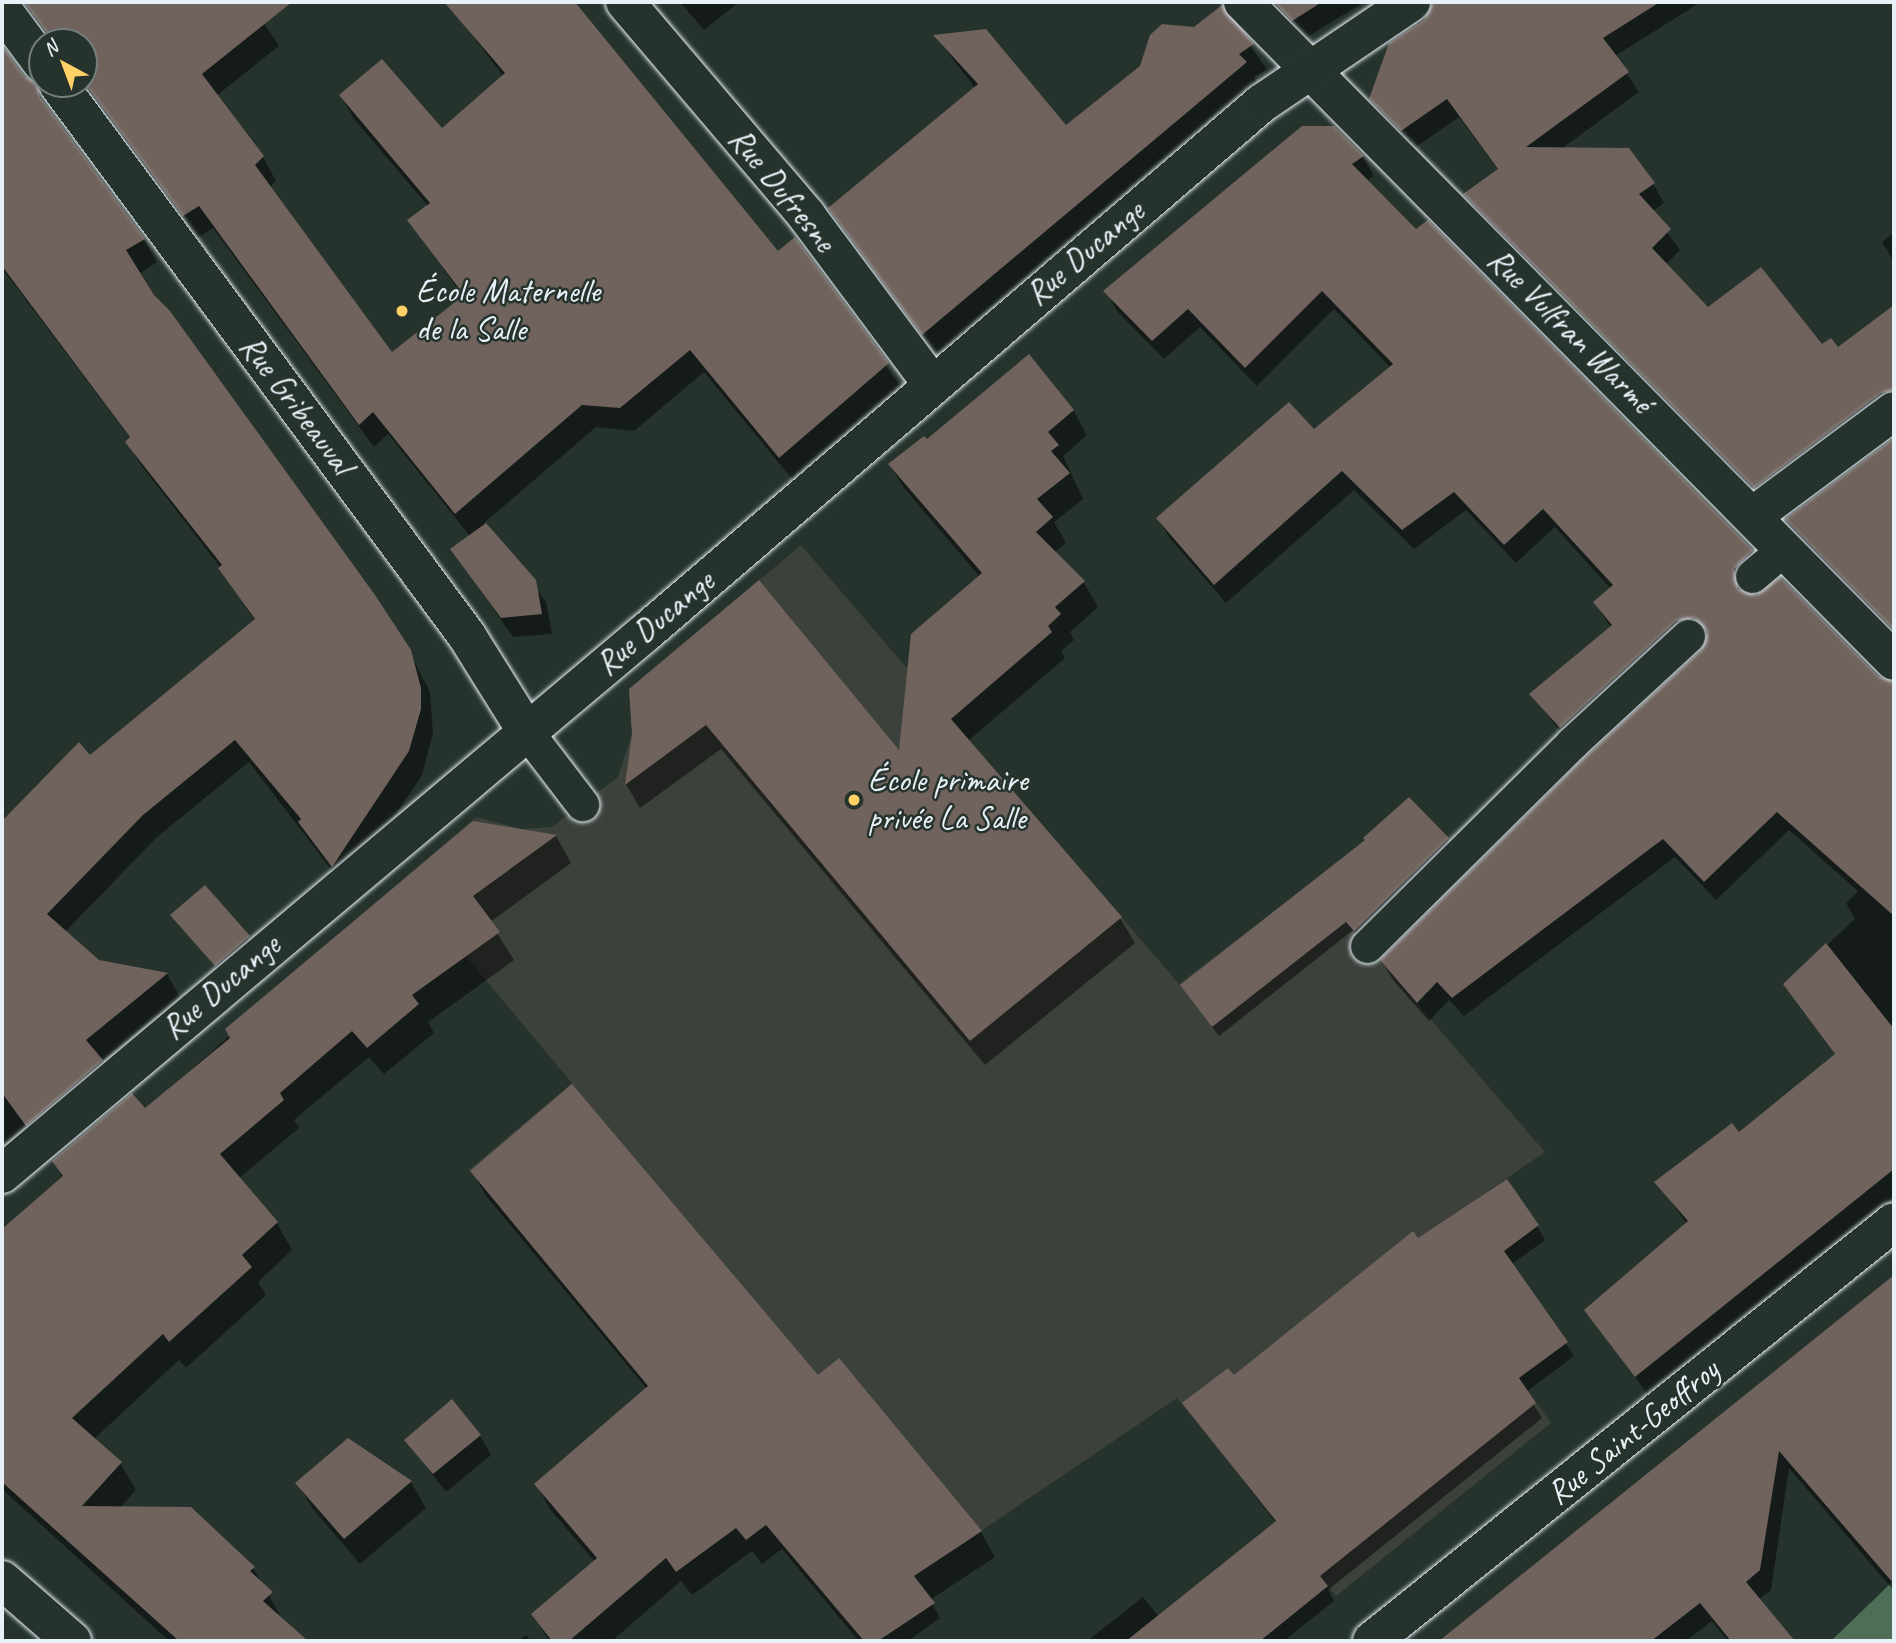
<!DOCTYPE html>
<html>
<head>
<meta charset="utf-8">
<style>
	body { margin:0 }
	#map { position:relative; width:1896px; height:1643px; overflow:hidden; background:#26332d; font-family:Caveat,sans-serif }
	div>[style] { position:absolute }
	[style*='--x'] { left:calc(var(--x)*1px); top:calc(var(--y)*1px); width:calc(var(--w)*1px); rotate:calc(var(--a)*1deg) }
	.built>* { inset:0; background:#3c413b }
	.green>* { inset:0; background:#4f6e58 }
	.shadow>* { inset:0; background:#0007 }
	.building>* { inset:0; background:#70635d }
	.roads { filter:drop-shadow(0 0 2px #e8f1f8) drop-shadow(0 0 2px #e8f1f8) }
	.lane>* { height:33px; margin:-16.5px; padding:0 16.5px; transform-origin:16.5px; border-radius:16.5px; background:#26332d }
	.street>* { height:38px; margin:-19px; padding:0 19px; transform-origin:19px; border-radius:19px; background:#26332d }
	.secondary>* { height:38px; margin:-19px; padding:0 19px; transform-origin:19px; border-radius:19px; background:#26332d }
	.dots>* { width:19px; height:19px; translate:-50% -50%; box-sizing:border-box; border:4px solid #26332d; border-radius:50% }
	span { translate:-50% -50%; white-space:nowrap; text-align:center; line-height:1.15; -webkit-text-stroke:5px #26332d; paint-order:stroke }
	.street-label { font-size:33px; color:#e8f1f8 }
	.poi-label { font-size:33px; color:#e8f1f8 }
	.left { translate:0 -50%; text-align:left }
	.frame { position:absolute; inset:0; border:4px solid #e8f1f8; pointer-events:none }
	.north { position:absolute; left:28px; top:28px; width:70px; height:70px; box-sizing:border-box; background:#26332d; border:2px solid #747f7e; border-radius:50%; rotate:319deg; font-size:19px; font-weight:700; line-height:28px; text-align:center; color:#e8f1f8 }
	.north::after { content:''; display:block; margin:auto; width:24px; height:32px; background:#ffd166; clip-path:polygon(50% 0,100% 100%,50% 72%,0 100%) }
</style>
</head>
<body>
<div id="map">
	<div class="built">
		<div style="clip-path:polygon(801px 545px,1179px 984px,1312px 882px,1545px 1152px,1418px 1239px,1551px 1423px,1336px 1596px,1177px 1398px,847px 1622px,755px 1512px,637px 1450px,610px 1418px,648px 1386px,469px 1170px,572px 1083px,402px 880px,476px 817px,521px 829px,552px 827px,618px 777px,632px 734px,629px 689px)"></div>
	</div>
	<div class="green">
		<div style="clip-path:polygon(1894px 1580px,1894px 1641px,1831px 1641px,1891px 1583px)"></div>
	</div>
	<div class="shadow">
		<div style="clip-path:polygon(2px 2px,250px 2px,279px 46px,216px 96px,263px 157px,276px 181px,269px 187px,392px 355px,464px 298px,409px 220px,428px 206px,354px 119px,341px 96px,442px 131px,504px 77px,449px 5px,572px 2px,778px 253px,795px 239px,901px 387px,793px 480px,704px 372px,634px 431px,596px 427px,484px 523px,546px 602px,552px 634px,513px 637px,452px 549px,470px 536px,388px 434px,374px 447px,213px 228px,197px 238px,91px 94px,79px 87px,84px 84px,84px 42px,52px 42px,35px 19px)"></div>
		<div style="clip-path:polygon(680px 2px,739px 2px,704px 30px)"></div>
		<div style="clip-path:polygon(1264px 2px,1364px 2px,1304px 39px)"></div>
		<div style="clip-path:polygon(1428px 2px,1701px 2px,1615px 56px,1639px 92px,1561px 149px,1653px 184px,1664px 203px,1652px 212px,1680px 250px,1665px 265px,1708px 309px,1838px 350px,1894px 307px,1894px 412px,1766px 506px,1477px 214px,1466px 194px,1498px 170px,1459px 117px,1413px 149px,1382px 118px,1371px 98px,1390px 44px,1433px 12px)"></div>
		<div style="clip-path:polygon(1222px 8px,1267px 69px,1254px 77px,1260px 87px,938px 358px,831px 209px,975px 88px,936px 37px,1066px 127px)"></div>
		<div style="clip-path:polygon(2px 48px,23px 77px,35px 85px,50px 114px,144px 239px,157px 262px,139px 274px,153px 296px,409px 651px,430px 692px,433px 733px,422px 775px,346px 889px,249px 762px,156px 838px,65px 932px,98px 962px,167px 974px,180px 997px,102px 1061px,115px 1084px,40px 1148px,25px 1127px,2px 1146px,2px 823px,79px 744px,90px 758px,255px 621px,221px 568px,141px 465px,127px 442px,131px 439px,2px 268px)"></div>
		<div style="clip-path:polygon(1334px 127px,1363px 157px,1374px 176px,1366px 181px,1416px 231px,1752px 551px,1763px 570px,1745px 593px,1878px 678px,1894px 683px,1894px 1197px,1648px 1395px,1586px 1310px,1687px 1224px,1657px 1182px,1739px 1134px,1836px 1056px,1785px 984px,1855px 919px,1846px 903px,1858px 891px,1789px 830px,1716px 900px,1675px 857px,1464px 1016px,1449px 1000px,1429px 1021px,1393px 980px,1382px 961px,1702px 651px,1708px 638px,1686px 641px,1572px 746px,1531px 694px,1611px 628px,1595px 603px,1611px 589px,1555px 527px,1516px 563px,1466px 510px,1414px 549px,1354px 490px,1226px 603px,1169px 537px,1158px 518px,1313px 431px,1391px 368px,1334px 309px,1257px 386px,1200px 327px,1164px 359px,1117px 311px,1106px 291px)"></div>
		<div style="clip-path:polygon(1894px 232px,1894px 262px,1882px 242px)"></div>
		<div style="clip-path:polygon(1073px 410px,1087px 435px,1063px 456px,1083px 499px,1054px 522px,1066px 543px,1054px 553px,1084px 583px,1098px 607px,1070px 632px,1074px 640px,1061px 651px,1065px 658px,968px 741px,1120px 918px,1135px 943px,985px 1065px,721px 749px,640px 808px,626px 784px,634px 734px,631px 690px,900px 754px,980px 577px,905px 489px,890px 465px,927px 442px)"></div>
		<div style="clip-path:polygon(1894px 440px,1894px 636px,1798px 539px,1787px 520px)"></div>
		<div style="clip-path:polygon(473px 823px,556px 836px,571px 863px,490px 922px,514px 960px,428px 1022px,434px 1033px,384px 1074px,369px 1057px,294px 1120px,299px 1128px,238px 1179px,277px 1223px,292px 1250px,258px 1282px,266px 1295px,186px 1368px,179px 1360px,94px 1439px,120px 1463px,136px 1490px,120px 1508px,253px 1568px,284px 1622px,306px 1641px,169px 1641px,2px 1489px,2px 1229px,63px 1178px,54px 1161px,145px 1110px)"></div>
		<div style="clip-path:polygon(1447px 839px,1453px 848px,1361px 940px,1353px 930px,1219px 1036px,1187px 994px)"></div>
		<div style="clip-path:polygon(205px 887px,254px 947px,222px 974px,172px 915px)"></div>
		<div style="clip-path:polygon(472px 1171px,817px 1378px,838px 1361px,981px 1532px,995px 1557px,930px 1600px,940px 1618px,908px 1641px,859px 1641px,782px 1549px,762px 1564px,752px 1551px,692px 1595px,681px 1581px,612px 1641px,549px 1641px,533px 1614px,595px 1562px,550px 1509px,536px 1484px,647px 1389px,486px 1196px)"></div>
		<div style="clip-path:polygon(1537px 1226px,1545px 1240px,1512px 1264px,1574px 1356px,1526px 1392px,1542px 1418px,1328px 1590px,1334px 1601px,1284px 1641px,1087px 1641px,1143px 1597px,1159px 1617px,1276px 1523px,1184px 1404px,1233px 1378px,1417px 1241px)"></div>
		<div style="clip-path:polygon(1894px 1278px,1894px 1500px,1886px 1507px,1894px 1518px,1894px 1591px,1789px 1468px,1771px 1590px,1758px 1600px,1793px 1641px,1728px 1641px,1712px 1621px,1686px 1641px,1442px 1641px)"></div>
		<div style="clip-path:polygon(480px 1436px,491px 1455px,446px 1492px,406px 1440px)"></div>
		<div style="clip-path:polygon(348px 1440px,411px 1482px,426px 1508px,360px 1564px,313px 1509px,297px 1483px)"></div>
		<div style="clip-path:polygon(526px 1635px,531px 1641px,518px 1641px)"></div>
	</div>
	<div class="building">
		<div style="clip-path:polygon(24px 2px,292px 2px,202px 74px,264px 156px,255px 165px,392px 352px,464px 295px,407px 220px,430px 203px,339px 95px,382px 59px,442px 128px,505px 73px,444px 2px,575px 2px,778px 251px,795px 237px,889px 363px,779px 458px,690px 350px,620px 408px,582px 405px,455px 514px,373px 412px,359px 425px,199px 206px,183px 216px,84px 82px,84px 42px,54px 42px)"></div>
		<div style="clip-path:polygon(1274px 2px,1322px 2px,1292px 21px)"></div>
		<div style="clip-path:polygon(1433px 2px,1660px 2px,1603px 38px,1629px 72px,1526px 147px,1629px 148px,1655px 183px,1639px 194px,1671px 229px,1652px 248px,1708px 307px,1761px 267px,1822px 344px,1831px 338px,1838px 347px,1894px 305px,1894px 390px,1881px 393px,1754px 488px,1463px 194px,1498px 169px,1447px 99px,1401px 131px,1369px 99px,1389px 43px,1424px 20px)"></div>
		<div style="clip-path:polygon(1222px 5px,1254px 44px,1239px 54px,1247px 62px,922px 335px,828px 208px,978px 84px,933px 35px,986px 29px,1066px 125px,1140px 66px,1150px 35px,1162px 24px,1194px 27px)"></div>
		<div style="clip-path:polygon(2px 45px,24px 76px,37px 84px,40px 97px,145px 239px,126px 250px,154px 295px,170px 311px,375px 595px,411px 650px,421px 688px,421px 709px,409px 751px,332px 867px,298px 822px,301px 819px,235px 740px,143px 815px,47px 914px,99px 960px,168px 973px,86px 1040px,103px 1060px,26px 1126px,2px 1093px,2px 821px,79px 742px,90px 755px,255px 619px,218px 568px,222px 565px,125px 442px,130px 437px,2px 266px)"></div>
		<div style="clip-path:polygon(1302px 126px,1334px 126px,1364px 156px,1352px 164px,1416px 229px,1428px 220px,1753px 550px,1734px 569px,1738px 589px,1756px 595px,1780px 577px,1878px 676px,1894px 682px,1894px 916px,1777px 812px,1704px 882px,1663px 839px,1452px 998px,1437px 982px,1417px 1003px,1380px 960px,1585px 757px,1701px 650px,1707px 632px,1694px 618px,1676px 621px,1560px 728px,1529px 694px,1612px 625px,1593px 602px,1613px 585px,1543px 509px,1504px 545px,1454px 492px,1402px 530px,1342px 471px,1214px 585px,1156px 518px,1289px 402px,1314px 429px,1393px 364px,1322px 291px,1245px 368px,1188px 309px,1152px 341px,1103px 291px)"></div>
		<div style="clip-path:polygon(1029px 354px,1074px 410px,1048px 432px,1059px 445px,1051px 451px,1070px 473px,1037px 499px,1053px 517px,1036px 532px,1085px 581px,1055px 607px,1061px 614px,1048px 626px,1052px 632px,951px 719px,1122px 917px,970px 1041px,706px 725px,625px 785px,632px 734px,629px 689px,759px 580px,899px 750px,911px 634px,982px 573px,888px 464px,924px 436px,927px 439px)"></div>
		<div style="clip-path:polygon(1894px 438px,1894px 630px,1785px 519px)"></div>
		<div style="clip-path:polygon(486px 523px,536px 580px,542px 614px,501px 618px,450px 549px)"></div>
		<div style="clip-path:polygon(1409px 797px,1449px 838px,1354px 931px,1346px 922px,1212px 1027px,1180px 985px,1365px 840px,1363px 838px)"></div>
		<div style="clip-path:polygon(473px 821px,557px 835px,473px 896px,500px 932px,412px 995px,419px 1004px,367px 1048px,352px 1031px,280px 1093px,284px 1100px,220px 1154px,278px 1222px,242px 1255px,252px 1267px,169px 1342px,163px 1334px,72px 1418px,122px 1462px,82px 1506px,191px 1507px,255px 1567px,250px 1571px,273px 1592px,263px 1601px,308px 1641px,179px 1641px,2px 1482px,2px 1229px,63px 1176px,52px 1161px,132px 1093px,145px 1108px,230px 1038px,225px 1029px)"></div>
		<div style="clip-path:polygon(205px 885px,250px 936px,215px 966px,170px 915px)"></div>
		<div style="clip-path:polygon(1826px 943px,1894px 1029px,1894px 1169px,1635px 1377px,1584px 1310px,1688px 1221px,1654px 1182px,1732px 1123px,1739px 1132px,1835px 1054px,1783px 984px)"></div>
		<div style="clip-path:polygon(572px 1084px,818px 1375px,839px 1358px,982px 1531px,914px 1576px,935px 1603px,878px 1641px,864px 1641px,766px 1525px,746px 1540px,736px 1528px,676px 1572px,666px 1558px,569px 1641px,552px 1641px,531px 1614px,597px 1558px,534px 1484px,648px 1386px,470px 1171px)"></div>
		<div style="clip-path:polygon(1507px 1179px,1539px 1225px,1504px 1251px,1568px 1342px,1519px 1378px,1536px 1403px,1320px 1576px,1328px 1586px,1260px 1641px,1126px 1641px,1276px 1521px,1182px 1403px,1228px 1368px,1234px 1375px,1413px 1231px,1418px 1238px)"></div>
		<div style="clip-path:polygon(1894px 1275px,1894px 1584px,1779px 1451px,1760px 1570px,1746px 1582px,1795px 1641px,1731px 1641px,1700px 1603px,1651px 1641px,1439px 1641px)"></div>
		<div style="clip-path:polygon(452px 1399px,481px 1435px,433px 1474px,404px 1440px)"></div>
		<div style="clip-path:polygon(348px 1438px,412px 1481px,344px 1539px,295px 1483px)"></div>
	</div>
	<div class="roads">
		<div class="lane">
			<div style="--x:1752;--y:576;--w:43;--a:-40.3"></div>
			<div style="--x:527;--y:732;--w:91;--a:52.6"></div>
			<div style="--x:1367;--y:946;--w:289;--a:-44.7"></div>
			<div style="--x:1572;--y:743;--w:158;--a:-42.7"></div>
		</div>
		<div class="street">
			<div style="--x:625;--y:2;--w:280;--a:49.6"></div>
			<div style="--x:806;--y:215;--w:209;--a:53.3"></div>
			<div style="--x:1243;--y:2;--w:926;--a:45.35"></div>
			<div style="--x:2;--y:9;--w:67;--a:53.5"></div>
			<div style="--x:58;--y:84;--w:687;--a:53.46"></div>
			<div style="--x:467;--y:636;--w:113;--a:58"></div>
			<div style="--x:1754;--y:515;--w:174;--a:-36.6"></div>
			<div style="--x:2;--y:1174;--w:840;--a:-40.08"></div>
			<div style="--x:645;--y:633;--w:813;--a:-40.66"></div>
			<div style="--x:1262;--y:103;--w:180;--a:-34.1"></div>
			<div style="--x:1372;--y:1641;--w:669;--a:-38.75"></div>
		</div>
		<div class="secondary">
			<div style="--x:2;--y:1580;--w:93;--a:41.1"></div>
		</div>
	</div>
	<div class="dots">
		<div style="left:402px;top:311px;background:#ffd166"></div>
		<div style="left:854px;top:800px;background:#ffd166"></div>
	</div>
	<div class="street-label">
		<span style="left:782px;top:190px;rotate:51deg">Rue Dufresne</span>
		<span style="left:1085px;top:253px;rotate:-40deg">Rue Ducange</span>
		<span style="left:1570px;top:331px;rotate:45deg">Rue Vulfran Warmé</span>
		<span style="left:296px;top:405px;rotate:53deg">Rue Gribeauval</span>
		<span style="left:655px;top:623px;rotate:-40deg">Rue Ducange</span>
		<span style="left:221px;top:987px;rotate:-40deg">Rue Ducange</span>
		<span style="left:1633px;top:1432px;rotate:-39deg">Rue Saint-Geoffroy</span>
	</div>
	<div class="poi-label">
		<span class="left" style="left:416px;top:311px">École Maternelle<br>de la Salle</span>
		<span class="left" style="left:868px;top:800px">École primaire<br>privée La Salle</span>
	</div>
	<div class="frame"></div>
	<div class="north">N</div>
</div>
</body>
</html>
